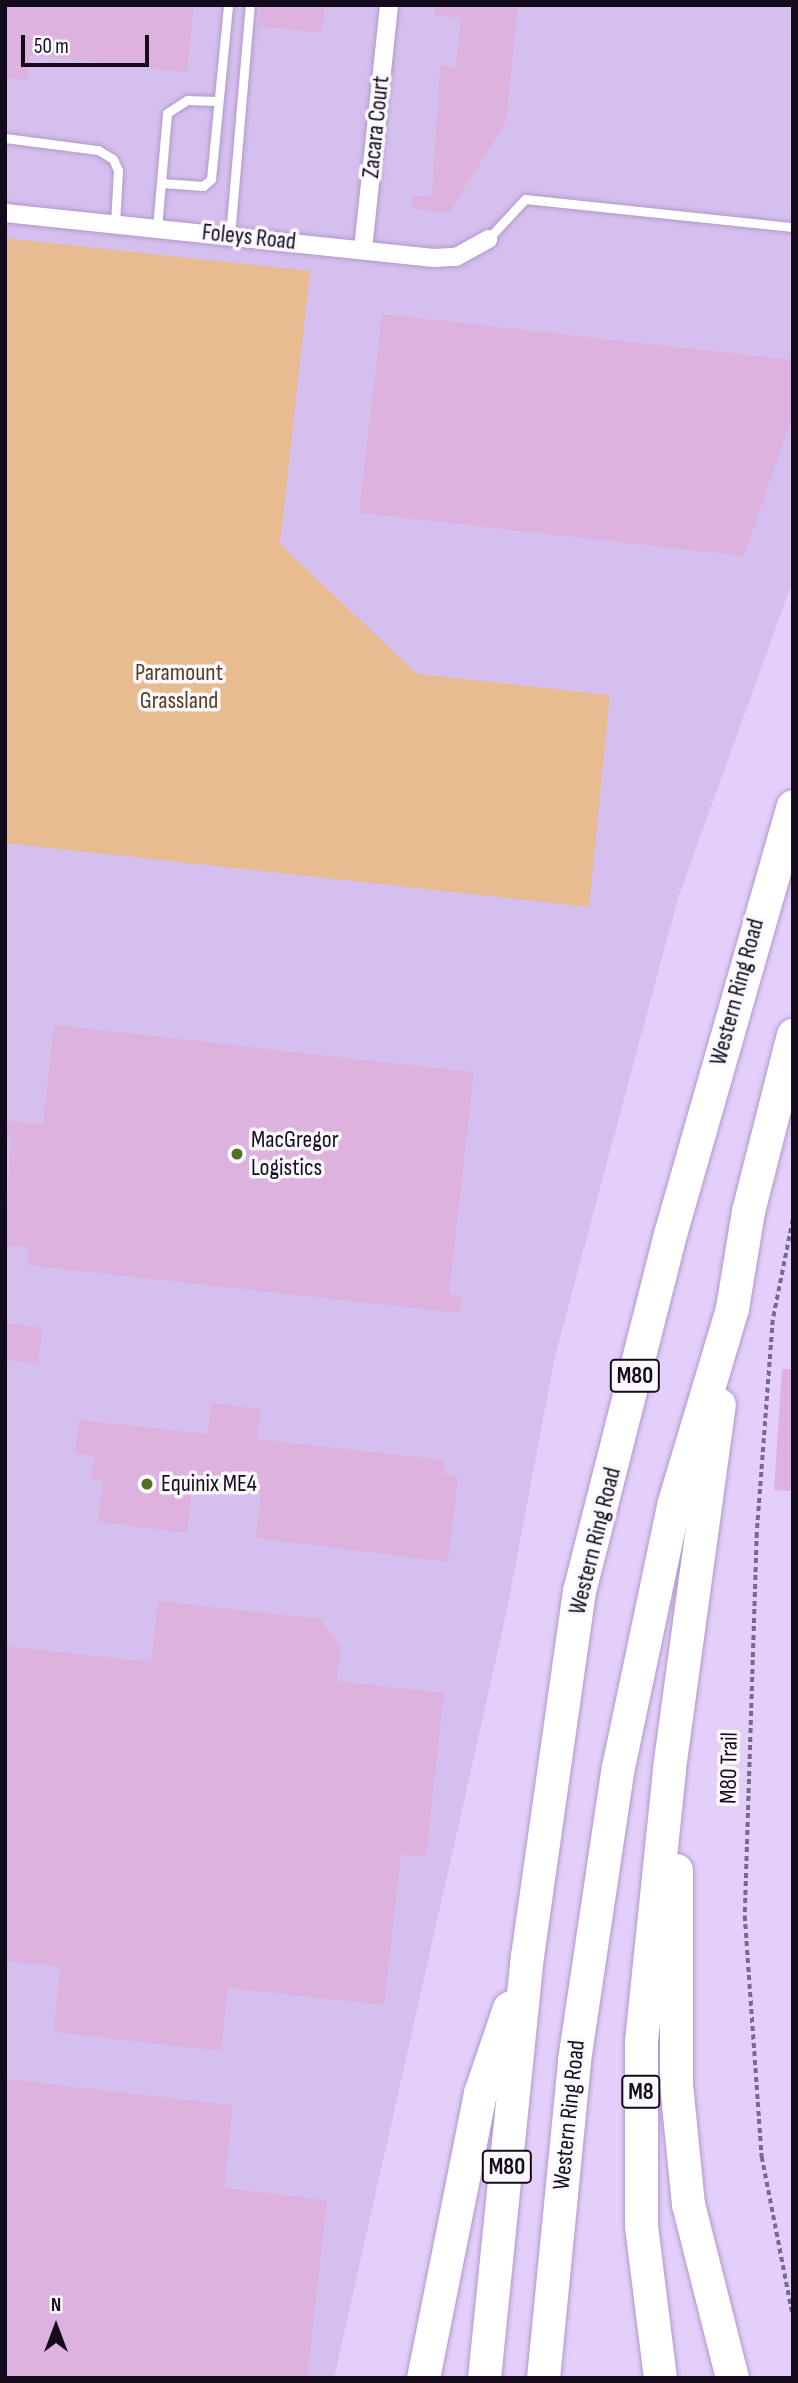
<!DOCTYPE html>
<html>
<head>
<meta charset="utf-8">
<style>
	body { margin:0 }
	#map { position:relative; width:798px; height:2383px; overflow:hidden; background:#e3cffa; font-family:"Sofia Sans Condensed",sans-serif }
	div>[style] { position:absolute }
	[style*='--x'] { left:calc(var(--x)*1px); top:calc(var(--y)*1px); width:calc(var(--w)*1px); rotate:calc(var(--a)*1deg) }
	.built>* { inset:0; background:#d5bfee }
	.green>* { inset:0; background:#e8bc90 }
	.building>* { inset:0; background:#deb2de }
	.path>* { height:3.5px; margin-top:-1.75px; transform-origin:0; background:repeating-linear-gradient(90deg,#786a88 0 5px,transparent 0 8.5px) }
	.roads { filter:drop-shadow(0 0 2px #b198cc) drop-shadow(0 0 2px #b198cc) }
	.lane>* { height:9px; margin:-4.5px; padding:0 4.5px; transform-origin:4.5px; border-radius:4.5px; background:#fff }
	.street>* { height:18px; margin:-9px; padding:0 9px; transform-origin:9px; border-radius:9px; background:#fff }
	.highway>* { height:33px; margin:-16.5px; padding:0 16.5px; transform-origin:16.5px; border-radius:16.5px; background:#fff }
	.dots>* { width:19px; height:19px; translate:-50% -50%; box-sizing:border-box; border:4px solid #fbf9fe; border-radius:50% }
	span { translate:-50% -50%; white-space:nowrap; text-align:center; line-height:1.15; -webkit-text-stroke:7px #fbf9fe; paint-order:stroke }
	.shield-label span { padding:2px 5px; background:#fbf9fe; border:2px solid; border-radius:5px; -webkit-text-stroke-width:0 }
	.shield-label { font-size:23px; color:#140b1d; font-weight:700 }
	.street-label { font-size:24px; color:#140b1d }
	.park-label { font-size:24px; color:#583b1d }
	.poi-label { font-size:24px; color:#140b1d }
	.left { translate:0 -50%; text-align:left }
	.frame { position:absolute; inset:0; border:7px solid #140b1d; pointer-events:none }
	.north { position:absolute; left:21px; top:2292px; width:70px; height:70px; -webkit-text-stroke:5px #fbf9fe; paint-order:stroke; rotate:0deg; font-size:19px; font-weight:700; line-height:28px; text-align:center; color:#140b1d }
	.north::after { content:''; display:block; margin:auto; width:24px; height:32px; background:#140b1d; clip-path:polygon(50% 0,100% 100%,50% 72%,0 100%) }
	.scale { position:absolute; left:21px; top:35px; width:128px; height:32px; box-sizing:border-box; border:4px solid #140b1d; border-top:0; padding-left:9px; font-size:21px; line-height:24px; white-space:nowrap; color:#140b1d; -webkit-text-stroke:5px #fbf9fe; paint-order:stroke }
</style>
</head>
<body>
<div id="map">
	<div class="built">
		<div style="clip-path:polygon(5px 5px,793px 5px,793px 580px,678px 898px,555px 1356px,507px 1610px,334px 2378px,5px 2378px)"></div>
	</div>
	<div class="green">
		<div style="clip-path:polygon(5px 238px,310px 271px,280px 544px,417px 674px,610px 695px,589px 907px,5px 843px)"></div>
	</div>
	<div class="building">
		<div style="clip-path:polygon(5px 5px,194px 5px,187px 72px,30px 55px,27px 80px,6px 78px)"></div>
		<div style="clip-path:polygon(261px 5px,325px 5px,322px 33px,258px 26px)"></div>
		<div style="clip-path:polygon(435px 5px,518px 5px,506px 122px,449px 213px,412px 209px,413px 195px,432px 197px,440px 66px,456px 68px,461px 18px,435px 15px)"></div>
		<div style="clip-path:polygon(382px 314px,793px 360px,793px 414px,744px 556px,359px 513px)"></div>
		<div style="clip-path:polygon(54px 1025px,474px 1072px,449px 1294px,462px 1296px,460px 1313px,27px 1265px,29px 1247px,5px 1245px,11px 1137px,6px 1136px,8px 1121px,43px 1124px)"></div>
		<div style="clip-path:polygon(5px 1323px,43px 1328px,38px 1364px,5px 1360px)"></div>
		<div style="clip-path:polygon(782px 1369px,793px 1369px,791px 1491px,774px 1490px)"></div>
		<div style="clip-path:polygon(211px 1403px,261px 1409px,257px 1439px,444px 1460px,443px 1474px,458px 1476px,448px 1562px,256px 1538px,261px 1492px,192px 1489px,187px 1533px,98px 1522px,103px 1481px,91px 1480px,94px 1456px,75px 1453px,79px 1420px,208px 1434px)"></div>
		<div style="clip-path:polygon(158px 1601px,320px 1619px,341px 1647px,337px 1681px,444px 1693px,426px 1857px,401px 1854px,384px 2005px,228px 1988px,221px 2051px,53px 2032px,60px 1967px,5px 1961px,5px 1646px,151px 1662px)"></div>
		<div style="clip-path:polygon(5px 2079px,233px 2105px,224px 2188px,327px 2200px,307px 2378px,5px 2378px)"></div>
	</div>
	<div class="path">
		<div style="--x:793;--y:1220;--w:102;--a:101.3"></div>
		<div style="--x:773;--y:1320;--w:214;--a:94.3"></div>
		<div style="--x:757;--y:1533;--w:383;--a:91.8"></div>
		<div style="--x:745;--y:1916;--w:242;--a:86"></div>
		<div style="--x:762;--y:2157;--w:162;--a:79"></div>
	</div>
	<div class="roads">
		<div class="lane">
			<div style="--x:5;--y:138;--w:94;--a:7.4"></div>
			<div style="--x:98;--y:150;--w:17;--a:31"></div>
			<div style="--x:113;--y:159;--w:12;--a:66"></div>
			<div style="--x:118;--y:170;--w:54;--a:93.2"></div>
			<div style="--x:161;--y:183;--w:42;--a:4.1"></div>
			<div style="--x:203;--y:186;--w:11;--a:-41"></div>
			<div style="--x:211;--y:179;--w:175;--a:-84.4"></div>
			<div style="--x:157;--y:228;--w:115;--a:-85"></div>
			<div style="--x:167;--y:113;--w:24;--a:-33"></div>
			<div style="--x:187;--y:100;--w:29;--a:2"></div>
			<div style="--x:230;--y:236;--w:232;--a:-85.1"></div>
			<div style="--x:488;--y:239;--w:54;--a:-47.2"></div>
			<div style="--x:525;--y:199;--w:269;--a:6"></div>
		</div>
		<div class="street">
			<div style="--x:5;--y:213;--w:431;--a:6"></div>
			<div style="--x:434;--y:258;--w:22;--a:-3"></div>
			<div style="--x:456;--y:257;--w:37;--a:-29"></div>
			<div style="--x:363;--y:249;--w:245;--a:-83.9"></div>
		</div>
		<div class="highway">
			<div style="--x:676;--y:1870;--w:214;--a:90"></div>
			<div style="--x:676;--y:2084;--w:121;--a:84.3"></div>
			<div style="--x:688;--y:2204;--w:179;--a:75.8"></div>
			<div style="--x:423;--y:2378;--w:291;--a:-78.7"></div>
			<div style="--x:480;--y:2093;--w:90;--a:-71.2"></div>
			<div style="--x:484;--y:2378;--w:424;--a:-84.2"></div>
			<div style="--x:527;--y:1956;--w:369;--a:-81.9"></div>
			<div style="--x:579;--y:1591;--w:368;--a:-75.7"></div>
			<div style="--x:670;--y:1234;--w:445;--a:-74"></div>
			<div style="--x:543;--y:2378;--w:320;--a:-84.4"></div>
			<div style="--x:574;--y:2060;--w:296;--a:-81.5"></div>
			<div style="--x:618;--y:1767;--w:268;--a:-78.1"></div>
			<div style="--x:673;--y:1505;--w:206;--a:-73.3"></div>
			<div style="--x:732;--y:1308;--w:98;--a:-80.6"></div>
			<div style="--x:748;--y:1211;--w:182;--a:-75.7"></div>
			<div style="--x:660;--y:2378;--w:154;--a:-97.1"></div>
			<div style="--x:641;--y:2225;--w:184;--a:-90"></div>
			<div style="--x:641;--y:2041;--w:274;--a:-84.1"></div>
			<div style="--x:669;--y:1768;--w:367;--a:-82.2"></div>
		</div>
	</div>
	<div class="dots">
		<div style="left:237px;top:1154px;background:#556f22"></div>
		<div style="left:147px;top:1484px;background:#556f22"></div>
	</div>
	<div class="shield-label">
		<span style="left:635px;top:1376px">M80</span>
		<span style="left:641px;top:2092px">M8</span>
		<span style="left:507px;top:2167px">M80</span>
	</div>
	<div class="street-label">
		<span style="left:376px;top:127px;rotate:-84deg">Zacara Court</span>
		<span style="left:249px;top:237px;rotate:6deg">Foleys Road</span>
		<span style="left:737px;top:992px;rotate:-75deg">Western Ring Road</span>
		<span style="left:595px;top:1541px;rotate:-76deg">Western Ring Road</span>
		<span style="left:729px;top:1768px;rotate:-89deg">M80 Trail</span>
		<span style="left:569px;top:2115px;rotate:-84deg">Western Ring Road</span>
	</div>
	<div class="park-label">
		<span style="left:179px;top:687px">Paramount<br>Grassland</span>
	</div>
	<div class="poi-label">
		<span class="left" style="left:251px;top:1154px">MacGregor<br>Logistics</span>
		<span class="left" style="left:161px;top:1484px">Equinix ME4</span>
	</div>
	<div class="frame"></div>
	<div class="north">N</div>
	<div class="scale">50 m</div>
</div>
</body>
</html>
